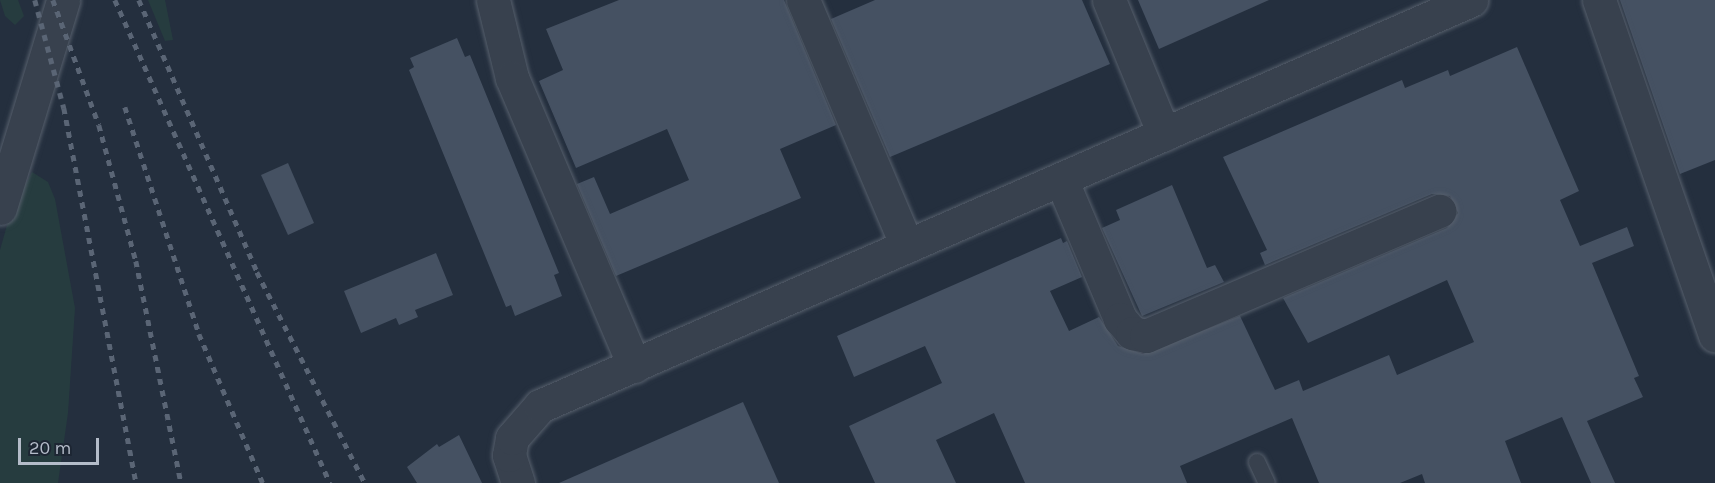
<!DOCTYPE html>
<html>
<head>
<meta charset="utf-8">
<style>
	body { margin:0 }
	#map { position:relative; width:1715px; height:483px; overflow:hidden; background:#242f3e; font-family:Karla,sans-serif }
	div>[style] { position:absolute }
	[style*='--x'] { left:calc(var(--x)*1px); top:calc(var(--y)*1px); width:calc(var(--w)*1px); rotate:calc(var(--a)*1deg) }
	.green>* { inset:0; background:#263c3f }
	.building>* { inset:0; background:#455162 }
	.roads { filter:drop-shadow(0 0 2px #565f6c) drop-shadow(0 0 2px #565f6c) }
	.lane>* { height:16px; margin:-8px; padding:0 8px; transform-origin:8px; border-radius:8px; background:#38414e }
	.street>* { height:33px; margin:-16.5px; padding:0 16.5px; transform-origin:16.5px; border-radius:16.5px; background:#38414e }
	.rail>* { height:4.5px; margin-top:-2.25px; transform-origin:0; background:repeating-linear-gradient(90deg,#5a6575 0 6px,transparent 0 12px) }
	span { translate:-50% -50%; white-space:nowrap; text-align:center; line-height:1.15; -webkit-text-stroke:4.5px #1d2633; paint-order:stroke }
	.scale { position:absolute; left:18px; top:438px; width:81px; height:27px; box-sizing:border-box; border:3px solid #b4bcc9; border-top:0; padding-left:8px; font-size:18px; line-height:21px; white-space:nowrap; color:#b4bcc9; -webkit-text-stroke:4px #1d2633; paint-order:stroke }
</style>
</head>
<body>
<div id="map">
	<div class="green">
		<div style="clip-path:polygon(0 0,18px 0,24px 16px,15px 25px,5px 16px)"></div>
		<div style="clip-path:polygon(148px 0,165px 0,173px 40px,165px 41px)"></div>
		<div style="clip-path:polygon(32px 172px,48px 182px,55px 199px,75px 308px,68px 413px,58px 483px,0 483px,0 250px,11px 211px)"></div>
	</div>
	<div class="building">
		<div style="clip-path:polygon(619px 0,784px 0,836px 125px,780px 149px,801px 198px,616px 276px,577px 184px,594px 177px,610px 214px,689px 180px,667px 129px,576px 168px,539px 81px,563px 70px,546px 29px)"></div>
		<div style="clip-path:polygon(875px 0,1082px 0,1110px 64px,890px 157px,831px 19px)"></div>
		<div style="clip-path:polygon(1138px 0,1269px 0,1159px 49px)"></div>
		<div style="clip-path:polygon(1620px 0,1715px 0,1715px 160px,1680px 174px)"></div>
		<div style="clip-path:polygon(457px 38px,465px 57px,470px 55px,559px 273px,554px 275px,562px 296px,515px 316px,511px 305px,506px 307px,409px 70px,414px 67px,410px 58px)"></div>
		<div style="clip-path:polygon(1517px 47px,1579px 191px,1560px 200px,1580px 246px,1627px 227px,1634px 246px,1592px 263px,1639px 376px,1634px 378px,1643px 397px,1587px 421px,1615px 483px,1591px 483px,1562px 417px,1505px 441px,1521px 483px,1425px 483px,1422px 474px,1400px 483px,1319px 483px,1292px 418px,1180px 466px,1187px 483px,1025px 483px,994px 413px,936px 440px,956px 483px,875px 483px,849px 426px,942px 383px,925px 346px,854px 377px,837px 336px,1061px 238px,1063px 243px,1067px 241px,1082px 277px,1050px 291px,1069px 331px,1099px 317px,1118px 346px,1143px 354px,1240px 316px,1275px 390px,1299px 380px,1303px 391px,1389px 355px,1397px 375px,1474px 342px,1447px 280px,1308px 343px,1283px 298px,1447px 228px,1458px 213px,1450px 196px,1432px 194px,1265px 265px,1260px 253px,1267px 250px,1223px 157px,1402px 80px,1405px 88px,1448px 70px,1450px 76px)"></div>
		<div style="clip-path:polygon(288px 163px,314px 223px,288px 235px,261px 175px)"></div>
		<div style="clip-path:polygon(1172px 185px,1207px 268px,1215px 265px,1224px 282px,1142px 316px,1102px 228px,1120px 220px,1116px 210px)"></div>
		<div style="clip-path:polygon(436px 253px,453px 295px,415px 310px,418px 317px,399px 325px,396px 318px,361px 333px,344px 291px)"></div>
		<div style="clip-path:polygon(743px 402px,779px 483px,559px 483px)"></div>
		<div style="clip-path:polygon(459px 435px,482px 483px,417px 483px,407px 467px,437px 444px,439px 447px)"></div>
	</div>
	<div class="roads">
		<div class="lane">
			<div style="--x:1257;--y:462;--w:23;--a:65"></div>
		</div>
		<div class="street">
			<div style="--x:493;--y:0;--w:80;--a:76.3"></div>
			<div style="--x:512;--y:78;--w:313;--a:67"></div>
			<div style="--x:803;--y:0;--w:267;--a:67.1"></div>
			<div style="--x:1109;--y:0;--w:145;--a:67.7"></div>
			<div style="--x:1599;--y:0;--w:355;--a:70.9"></div>
			<div style="--x:1061;--y:179;--w:152;--a:67.1"></div>
			<div style="--x:1120;--y:319;--w:18;--a:49"></div>
			<div style="--x:1132;--y:333;--w:14;--a:12"></div>
			<div style="--x:1146;--y:336;--w:319;--a:-23.1"></div>
			<div style="--x:0;--y:208;--w:217;--a:-73.1"></div>
			<div style="--x:518;--y:483;--w:29;--a:-108"></div>
			<div style="--x:509;--y:455;--w:17;--a:-80"></div>
			<div style="--x:512;--y:438;--w:43;--a:-48.8"></div>
			<div style="--x:540;--y:406;--w:1016;--a:-23.56"></div>
		</div>
	</div>
	<div class="rail">
		<div style="--x:35;--y:0;--w:112;--a:75"></div>
		<div style="--x:64;--y:108;--w:382;--a:79.1"></div>
		<div style="--x:53;--y:0;--w:133;--a:69.8"></div>
		<div style="--x:99;--y:125;--w:141;--a:74.8"></div>
		<div style="--x:136;--y:261;--w:227;--a:78.5"></div>
		<div style="--x:115;--y:0;--w:529;--a:66"></div>
		<div style="--x:139;--y:0;--w:296;--a:66.5"></div>
		<div style="--x:257;--y:272;--w:237;--a:62.9"></div>
		<div style="--x:125;--y:107;--w:239;--a:71.9"></div>
		<div style="--x:199;--y:334;--w:162;--a:66.8"></div>
	</div>
	<div class="scale">20 m</div>
</div>
</body>
</html>
